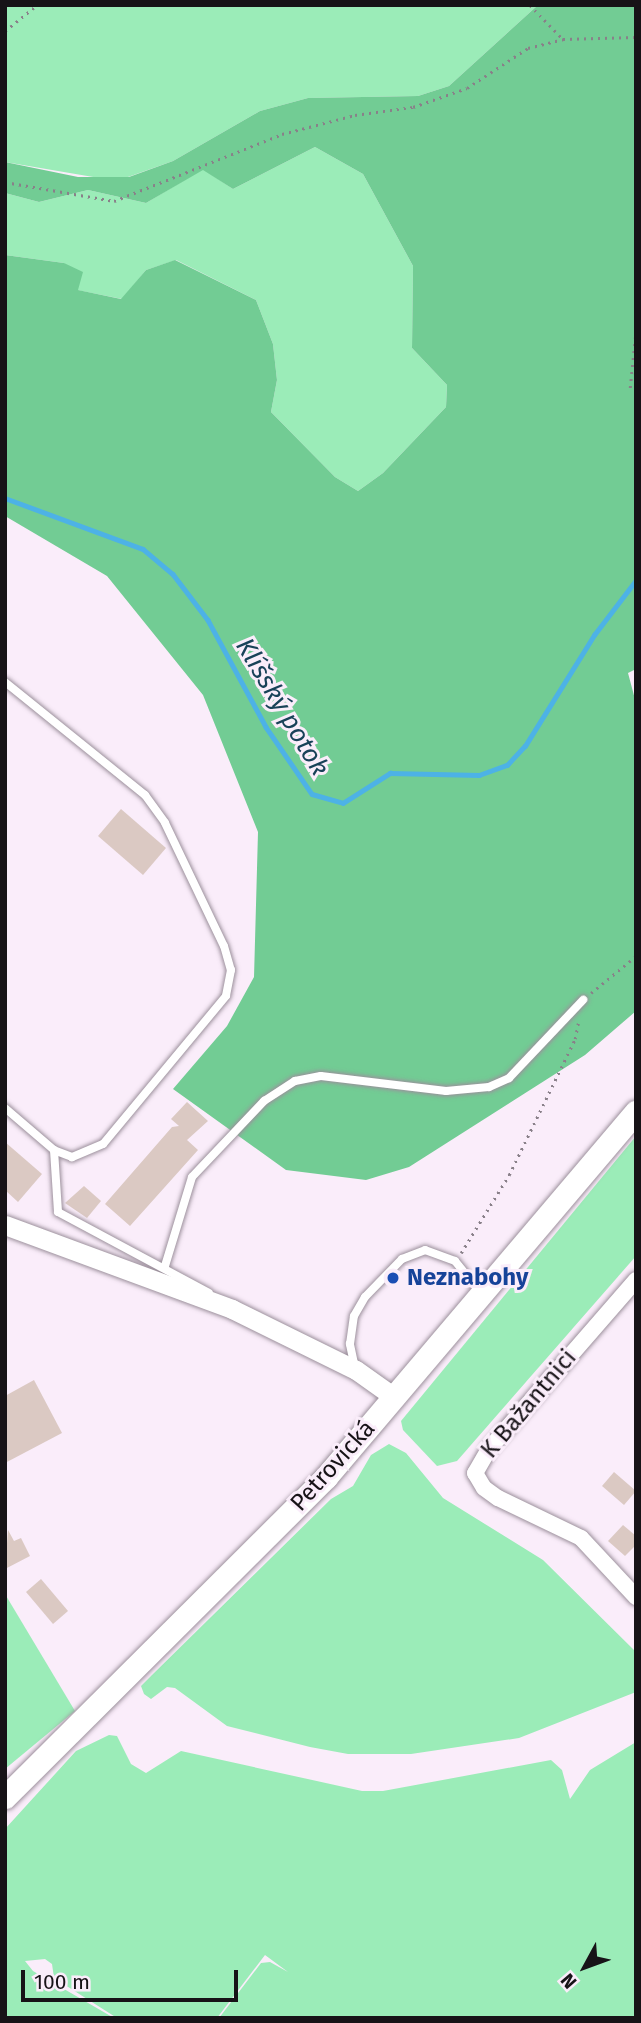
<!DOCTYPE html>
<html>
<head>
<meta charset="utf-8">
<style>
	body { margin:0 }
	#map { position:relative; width:641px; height:2023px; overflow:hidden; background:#faedfa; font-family:"Fira Sans",sans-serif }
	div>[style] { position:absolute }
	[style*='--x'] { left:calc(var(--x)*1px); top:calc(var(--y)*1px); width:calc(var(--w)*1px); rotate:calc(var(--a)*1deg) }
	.green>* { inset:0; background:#9becb8 }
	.forest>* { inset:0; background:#72cc94 }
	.stream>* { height:4.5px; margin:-2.25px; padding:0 2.25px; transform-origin:2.25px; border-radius:2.25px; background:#4db2e6 }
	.building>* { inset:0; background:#dbc9c3 }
	.path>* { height:2.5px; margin-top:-1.25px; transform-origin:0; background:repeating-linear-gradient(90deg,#898089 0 2px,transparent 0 7px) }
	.roads { filter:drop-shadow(0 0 2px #9c909c) drop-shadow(0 0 2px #9c909c) }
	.service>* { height:8px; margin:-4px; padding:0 4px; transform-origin:4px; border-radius:4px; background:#fff }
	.minor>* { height:16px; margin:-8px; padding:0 8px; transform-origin:8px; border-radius:8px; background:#fff }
	.tertiary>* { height:19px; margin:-9.5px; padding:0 9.5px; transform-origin:9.5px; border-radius:9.5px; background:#fff }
	.secondary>* { height:23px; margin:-11.5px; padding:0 11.5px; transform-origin:11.5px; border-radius:11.5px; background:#fff }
	.dots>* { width:19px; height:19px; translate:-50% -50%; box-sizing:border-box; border:4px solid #faedfa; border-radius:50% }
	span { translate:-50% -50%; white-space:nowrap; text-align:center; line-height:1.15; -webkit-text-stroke:6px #faedfa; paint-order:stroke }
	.transit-label { font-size:24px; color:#164399; font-weight:700 }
	.left { translate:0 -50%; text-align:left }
	.street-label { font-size:24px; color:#171317 }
	.water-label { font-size:26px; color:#184258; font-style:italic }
	.frame { position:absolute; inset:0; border:7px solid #171317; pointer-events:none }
	.north { position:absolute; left:550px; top:1932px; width:70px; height:70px; -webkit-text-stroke:5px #faedfa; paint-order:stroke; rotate:229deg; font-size:19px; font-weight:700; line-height:28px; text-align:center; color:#171317 }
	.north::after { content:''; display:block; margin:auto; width:24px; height:32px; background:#171317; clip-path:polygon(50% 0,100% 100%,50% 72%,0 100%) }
	.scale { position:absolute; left:21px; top:1970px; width:217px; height:32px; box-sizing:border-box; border:4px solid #171317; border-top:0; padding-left:9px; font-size:21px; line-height:24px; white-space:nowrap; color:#171317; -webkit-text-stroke:5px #faedfa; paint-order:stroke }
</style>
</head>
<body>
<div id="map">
	<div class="green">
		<div style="clip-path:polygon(5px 5px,538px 5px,449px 86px,418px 96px,308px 98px,260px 111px,173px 161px,128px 177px,105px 179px,5px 162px)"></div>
		<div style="clip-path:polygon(315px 147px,363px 174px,413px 266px,412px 348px,447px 385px,446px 407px,383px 473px,358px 491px,335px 477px,271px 412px,277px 380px,273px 344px,256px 300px,176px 260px,146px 270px,122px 299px,77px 290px,64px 263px,5px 255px,5px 193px,39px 202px,88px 190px,146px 203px,203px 169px,233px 189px)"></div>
		<div style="clip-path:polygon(636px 1136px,636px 1256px,457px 1461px,437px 1466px,403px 1430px,401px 1421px)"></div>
		<div style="clip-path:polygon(389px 1444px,406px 1453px,443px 1498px,543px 1560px,635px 1651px,636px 1692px,519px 1738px,411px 1754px,348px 1754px,310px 1747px,227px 1726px,175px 1688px,167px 1687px,151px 1699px,144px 1694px,141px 1686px,152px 1675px,331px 1499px,353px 1486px,371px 1455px)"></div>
		<div style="clip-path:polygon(5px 1594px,75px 1711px,5px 1769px)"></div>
		<div style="clip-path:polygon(109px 1735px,117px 1736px,131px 1764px,146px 1773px,181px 1751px,362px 1791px,383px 1791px,551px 1760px,562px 1770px,570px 1799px,590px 1770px,636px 1742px,636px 2018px,219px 2018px,261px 1963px,270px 1962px,288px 1972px,265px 1955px,217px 2018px,117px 2018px,54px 1978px,52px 1964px,45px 1959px,25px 1961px,33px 1971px,114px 2018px,5px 2018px,5px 1829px,76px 1751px)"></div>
	</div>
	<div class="forest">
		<div style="clip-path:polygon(538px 5px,636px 5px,636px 669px,628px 673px,636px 703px,636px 1011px,585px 1055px,409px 1167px,366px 1180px,286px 1170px,173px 1089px,227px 1026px,254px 977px,258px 832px,203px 695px,107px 576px,5px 516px,5px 255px,64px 263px,83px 272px,78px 290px,121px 299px,146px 270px,175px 260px,256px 300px,273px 344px,277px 380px,271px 412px,335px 477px,358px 491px,383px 473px,446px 407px,447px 385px,412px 348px,413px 266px,363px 174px,315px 147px,233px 189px,203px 170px,146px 203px,88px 190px,39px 202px,5px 193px,5px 162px,78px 177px,129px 177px,173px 161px,260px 111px,308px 98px,418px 96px,449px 86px)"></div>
	</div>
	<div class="stream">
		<div style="--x:5;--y:498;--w:147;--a:20.3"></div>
		<div style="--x:143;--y:549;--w:39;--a:40"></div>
		<div style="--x:173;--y:574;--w:58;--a:52.7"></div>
		<div style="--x:208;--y:620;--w:122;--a:61.5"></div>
		<div style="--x:266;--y:727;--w:81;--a:55.5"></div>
		<div style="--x:312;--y:794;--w:32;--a:16"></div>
		<div style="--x:343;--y:803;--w:56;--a:-32.6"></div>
		<div style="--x:390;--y:773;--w:89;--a:1.3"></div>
		<div style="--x:479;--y:775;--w:30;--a:-20"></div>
		<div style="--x:507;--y:765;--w:26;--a:-47"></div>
		<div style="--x:525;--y:746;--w:131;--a:-58.1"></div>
		<div style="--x:594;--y:635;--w:69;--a:-52.6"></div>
	</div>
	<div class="building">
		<div style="clip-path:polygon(121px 809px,166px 848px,143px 875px,98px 836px)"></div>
		<div style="clip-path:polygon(187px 1102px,208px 1121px,187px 1140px,198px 1150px,130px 1226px,105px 1204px,172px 1127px,179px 1126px,171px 1119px)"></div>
		<div style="clip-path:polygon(5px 1142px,42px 1174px,18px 1202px,5px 1190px)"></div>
		<div style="clip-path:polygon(84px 1186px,101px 1201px,87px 1218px,65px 1203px)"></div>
		<div style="clip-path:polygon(34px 1380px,62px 1433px,5px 1463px,5px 1396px)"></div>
		<div style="clip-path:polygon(614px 1472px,636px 1491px,624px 1505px,602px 1486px)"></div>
		<div style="clip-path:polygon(623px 1525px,636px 1536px,636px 1545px,625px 1556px,608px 1541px)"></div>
		<div style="clip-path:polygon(8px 1530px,14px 1541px,21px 1538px,30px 1556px,5px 1569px)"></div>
		<div style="clip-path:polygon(41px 1579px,68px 1611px,53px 1624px,26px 1592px)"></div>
	</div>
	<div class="path">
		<div style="--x:530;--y:5;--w:47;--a:45.9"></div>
		<div style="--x:5;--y:31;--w:41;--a:-39.1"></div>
		<div style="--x:5;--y:182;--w:111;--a:9.9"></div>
		<div style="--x:114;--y:201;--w:181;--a:-21.7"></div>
		<div style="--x:282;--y:134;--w:75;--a:-14.6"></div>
		<div style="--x:355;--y:115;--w:59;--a:-7.9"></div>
		<div style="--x:413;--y:107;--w:57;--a:-19.4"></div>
		<div style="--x:467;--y:88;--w:73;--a:-33.3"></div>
		<div style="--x:528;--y:48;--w:36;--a:-14"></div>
		<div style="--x:563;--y:39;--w:73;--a:-1.6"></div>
		<div style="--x:630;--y:388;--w:59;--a:-84.2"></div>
		<div style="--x:591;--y:993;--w:58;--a:-39.4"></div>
		<div style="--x:461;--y:1253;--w:92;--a:-58.4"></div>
		<div style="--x:509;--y:1175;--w:151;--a:-64.1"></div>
		<div style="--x:575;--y:1039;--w:16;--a:-79"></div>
	</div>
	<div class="roads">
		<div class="service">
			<div style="--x:5;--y:682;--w:180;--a:38.9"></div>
			<div style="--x:145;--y:795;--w:34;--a:54"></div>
			<div style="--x:165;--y:823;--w:136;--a:64.4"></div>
			<div style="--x:224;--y:946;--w:25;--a:74"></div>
			<div style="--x:231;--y:970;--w:26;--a:101"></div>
			<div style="--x:226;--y:996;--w:192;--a:129.7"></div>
			<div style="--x:103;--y:1144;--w:34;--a:157"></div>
			<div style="--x:72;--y:1157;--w:19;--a:-159"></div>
			<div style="--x:54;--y:1150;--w:65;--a:-139.4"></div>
			<div style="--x:54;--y:1150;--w:62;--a:86.3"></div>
			<div style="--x:58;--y:1212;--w:171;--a:28.2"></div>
			<div style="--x:165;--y:1266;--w:93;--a:-73.1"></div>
			<div style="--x:192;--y:1177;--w:105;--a:-46.5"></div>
			<div style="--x:264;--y:1101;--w:37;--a:-33"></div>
			<div style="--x:295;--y:1081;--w:26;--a:-11"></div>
			<div style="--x:321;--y:1076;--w:126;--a:6.8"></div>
			<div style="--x:446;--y:1091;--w:43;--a:-5.3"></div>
			<div style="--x:489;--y:1087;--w:22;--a:-24"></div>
			<div style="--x:509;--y:1078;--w:108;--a:-46.5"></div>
			<div style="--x:355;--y:1368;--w:25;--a:-102"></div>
			<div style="--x:350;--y:1344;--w:28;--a:-82"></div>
			<div style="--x:354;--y:1316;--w:22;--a:-60"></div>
			<div style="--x:365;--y:1297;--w:53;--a:-45.8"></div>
			<div style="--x:402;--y:1259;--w:25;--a:-21"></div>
			<div style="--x:425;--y:1250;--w:32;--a:20"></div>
			<div style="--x:455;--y:1261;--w:40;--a:51"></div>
		</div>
		<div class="minor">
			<div style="--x:636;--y:1280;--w:224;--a:131"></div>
			<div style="--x:489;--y:1449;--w:28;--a:120"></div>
			<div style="--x:475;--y:1473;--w:17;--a:59"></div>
			<div style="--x:484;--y:1488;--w:17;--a:36"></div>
			<div style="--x:498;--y:1498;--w:92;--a:25.7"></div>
			<div style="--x:581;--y:1538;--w:81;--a:47"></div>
		</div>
		<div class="tertiary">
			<div style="--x:5;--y:1225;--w:242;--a:20.3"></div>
			<div style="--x:232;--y:1309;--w:138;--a:26.2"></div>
			<div style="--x:356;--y:1370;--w:47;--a:35.4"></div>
		</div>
		<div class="secondary">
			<div style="--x:5;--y:1797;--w:453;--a:-44.9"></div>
			<div style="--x:326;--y:1477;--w:479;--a:-49.7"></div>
		</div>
	</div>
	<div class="dots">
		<div style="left:393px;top:1278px;background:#1a4fb4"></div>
	</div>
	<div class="transit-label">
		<span class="left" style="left:407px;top:1278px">Neznabohy</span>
	</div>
	<div class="street-label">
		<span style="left:529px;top:1404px;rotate:-50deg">K Bažantnici</span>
		<span style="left:333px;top:1466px;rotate:-48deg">Petrovická</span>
	</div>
	<div class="water-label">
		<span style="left:282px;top:707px;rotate:59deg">Klíšský potok</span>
	</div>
	<div class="frame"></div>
	<div class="north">N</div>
	<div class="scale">100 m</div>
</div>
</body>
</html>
